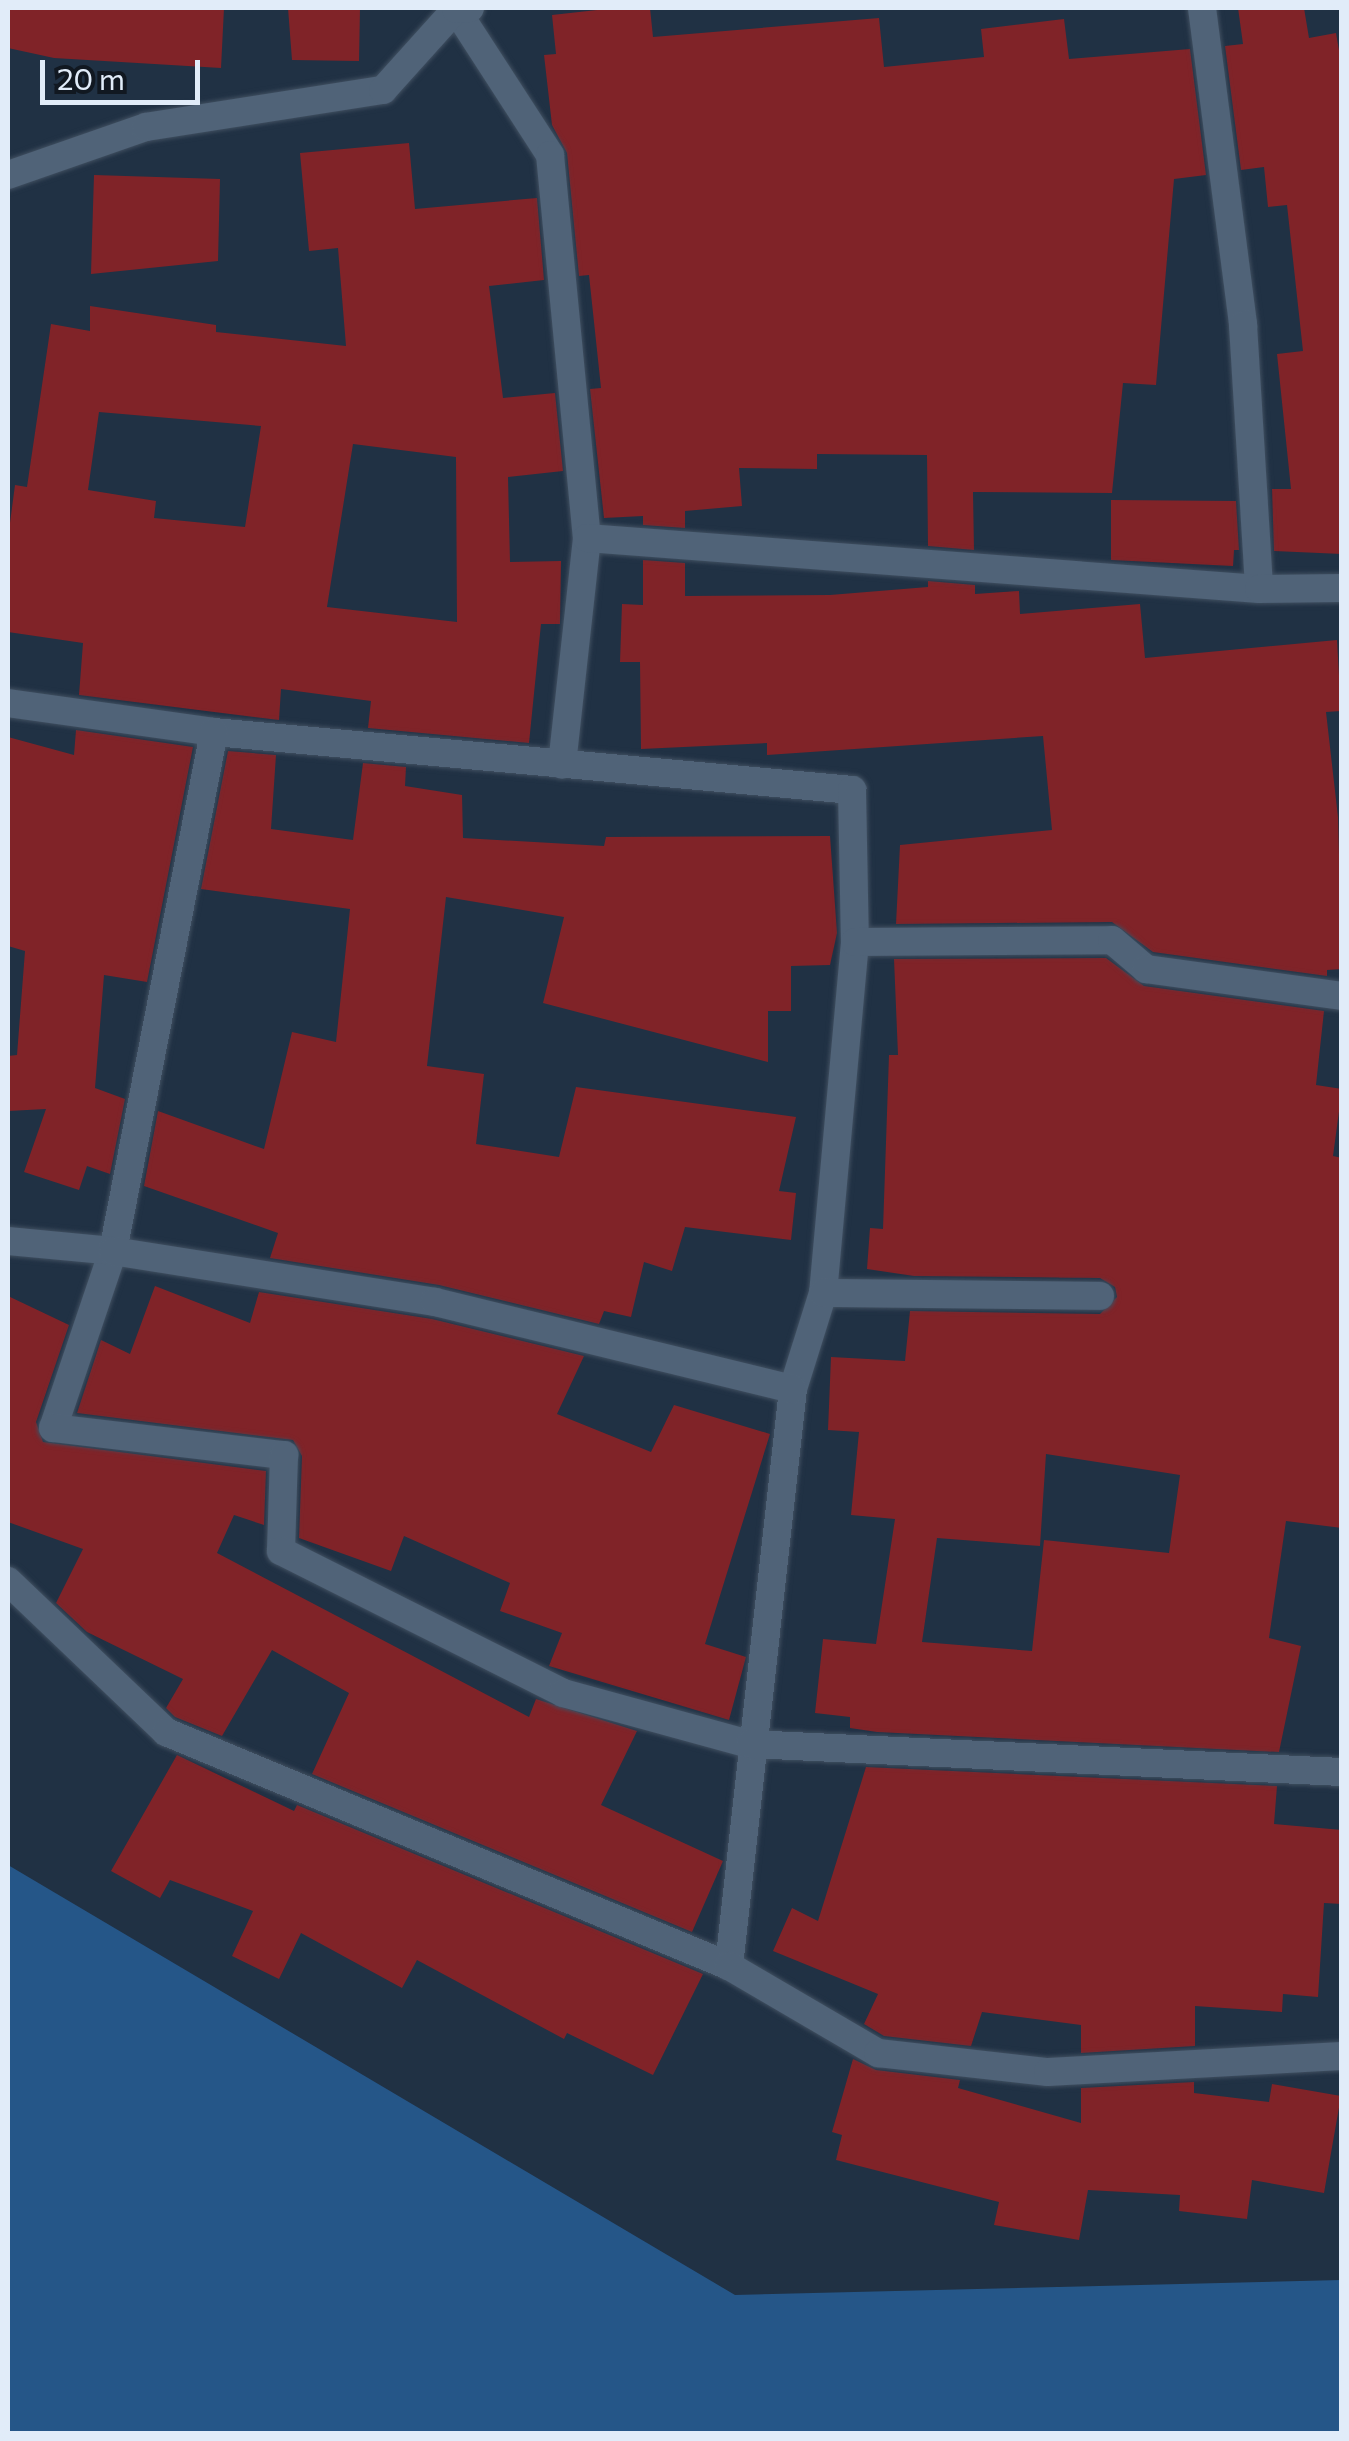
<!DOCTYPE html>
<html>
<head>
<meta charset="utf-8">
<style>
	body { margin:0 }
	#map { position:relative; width:1349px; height:2441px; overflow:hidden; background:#203144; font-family:Commissioner,sans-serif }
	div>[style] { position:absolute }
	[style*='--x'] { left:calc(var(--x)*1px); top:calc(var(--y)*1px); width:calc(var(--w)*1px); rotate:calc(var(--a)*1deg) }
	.green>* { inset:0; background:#255688 }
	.building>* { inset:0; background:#802328 }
	.roads { filter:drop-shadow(0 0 2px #404f60) drop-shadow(0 0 2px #404f60) }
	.minor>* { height:28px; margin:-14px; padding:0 14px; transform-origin:14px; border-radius:14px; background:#506378 }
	span { translate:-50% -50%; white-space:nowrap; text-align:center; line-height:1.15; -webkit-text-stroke:9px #111821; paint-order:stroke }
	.frame { position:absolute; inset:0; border:10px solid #e1ecf9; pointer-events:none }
	.scale { position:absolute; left:40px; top:60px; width:160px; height:45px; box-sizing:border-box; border:5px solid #e1ecf9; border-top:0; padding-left:12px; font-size:30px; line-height:35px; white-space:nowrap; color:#e1ecf9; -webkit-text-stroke:8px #111821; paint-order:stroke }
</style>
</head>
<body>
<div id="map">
	<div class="green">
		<div style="clip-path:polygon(8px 1865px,735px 2295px,1341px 2280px,1341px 2433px,8px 2433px)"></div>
	</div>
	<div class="building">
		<div style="clip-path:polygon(8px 8px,224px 8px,221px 68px,54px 58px,8px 48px)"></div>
		<div style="clip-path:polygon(288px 8px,360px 8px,359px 61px,292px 60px)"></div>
		<div style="clip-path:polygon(615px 8px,650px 8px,653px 37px,879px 18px,884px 67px,984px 57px,981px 29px,1064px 19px,1069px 59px,1190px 49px,1206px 175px,1174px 179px,1156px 385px,1123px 383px,1112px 493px,973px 492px,974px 550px,928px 546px,927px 455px,817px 454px,817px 469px,739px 468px,742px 506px,685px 511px,685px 528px,643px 525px,643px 516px,604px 518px,590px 389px,601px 388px,589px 275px,579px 276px,567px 153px,552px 125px,544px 55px,556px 54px,552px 15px)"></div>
		<div style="clip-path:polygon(1238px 8px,1304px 8px,1309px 38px,1336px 33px,1342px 68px,1342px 554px,1274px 551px,1272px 489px,1291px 489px,1277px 354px,1303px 351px,1287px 205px,1268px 207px,1264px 167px,1241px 170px,1225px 46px,1243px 44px)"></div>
		<div style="clip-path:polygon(evenodd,409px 143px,415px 209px,537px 198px,544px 280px,489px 286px,503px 398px,555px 393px,563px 471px,508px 477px,510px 562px,561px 561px,560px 624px,541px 624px,529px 743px,368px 728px,371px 701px,281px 689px,279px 720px,79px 695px,83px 643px,8px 632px,8px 538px,15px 485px,27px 487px,51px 324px,90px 331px,90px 306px,216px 325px,216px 332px,346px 346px,338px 248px,309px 251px,300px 153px,409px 143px,99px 412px,261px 426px,245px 527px,154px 518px,156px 501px,88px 490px,99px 412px,409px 143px,353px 444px,456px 457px,457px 622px,327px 607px,353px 444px)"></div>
		<div style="clip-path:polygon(94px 175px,220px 179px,218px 261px,91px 274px)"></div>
		<div style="clip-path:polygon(1111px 500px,1236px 501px,1239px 550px,1234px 550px,1233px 566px,1111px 560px)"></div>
		<div style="clip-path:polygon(643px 560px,685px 563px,685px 596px,830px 595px,928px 587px,928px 581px,975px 585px,975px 594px,1019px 591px,1020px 614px,1140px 604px,1145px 658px,1337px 640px,1341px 711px,1326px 712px,1338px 817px,1342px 969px,1327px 970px,1327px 976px,1153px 952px,1112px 922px,896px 924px,900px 845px,1052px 830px,1043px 736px,767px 755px,767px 743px,641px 749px,640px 662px,620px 662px,622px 604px,643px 605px)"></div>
		<div style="clip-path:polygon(76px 730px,193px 747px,147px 982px,104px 975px,95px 1088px,125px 1099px,110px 1174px,87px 1166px,79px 1190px,24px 1172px,46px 1109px,8px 1111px,8px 1056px,17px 1055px,25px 951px,8px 946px,8px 737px,74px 755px)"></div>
		<div style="clip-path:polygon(228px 751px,276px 755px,271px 829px,353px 840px,363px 763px,406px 767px,405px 786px,462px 795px,463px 838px,604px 846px,606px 837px,830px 836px,837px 933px,830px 965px,791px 966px,791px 1011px,768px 1011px,768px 1062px,543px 1003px,564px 917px,446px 897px,427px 1066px,484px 1074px,476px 1144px,559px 1157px,576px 1087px,796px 1117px,779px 1191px,796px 1193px,791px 1240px,685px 1227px,672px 1271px,644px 1262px,631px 1317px,604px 1311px,599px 1324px,439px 1285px,270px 1258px,278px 1233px,144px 1186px,158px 1111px,264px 1149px,292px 1032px,336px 1042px,350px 909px,201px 889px)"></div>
		<div style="clip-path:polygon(evenodd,1106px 958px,1144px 986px,1324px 1011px,1316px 1085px,1342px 1089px,1333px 1156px,1342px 1158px,1342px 1528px,1286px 1521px,1269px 1638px,1301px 1646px,1279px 1752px,877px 1732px,850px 1728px,850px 1717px,815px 1713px,823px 1639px,876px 1644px,895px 1519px,851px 1515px,859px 1432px,828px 1430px,831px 1357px,905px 1361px,910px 1311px,1100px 1314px,1117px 1297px,1115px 1287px,1100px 1278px,914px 1276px,867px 1269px,870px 1228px,883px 1229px,889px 1055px,898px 1055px,894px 959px,1106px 958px,1046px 1454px,1180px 1475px,1169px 1553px,1044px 1540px,1032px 1651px,922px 1642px,937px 1538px,1040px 1546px,1046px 1454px)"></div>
		<div style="clip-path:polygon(155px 1286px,250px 1323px,259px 1292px,432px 1319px,584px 1356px,557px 1414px,651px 1452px,674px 1405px,770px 1434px,705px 1644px,746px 1657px,729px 1720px,549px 1666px,562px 1633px,500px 1611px,510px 1583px,404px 1536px,391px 1571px,299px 1538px,302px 1456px,293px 1440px,77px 1413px,101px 1340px,130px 1354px)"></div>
		<div style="clip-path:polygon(8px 1296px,69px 1325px,36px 1422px,43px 1442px,266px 1471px,264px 1525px,234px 1515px,217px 1553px,529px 1717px,536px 1699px,637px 1731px,601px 1805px,723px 1861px,692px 1932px,312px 1774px,349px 1693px,272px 1650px,222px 1736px,175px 1717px,166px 1708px,183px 1679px,87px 1632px,56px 1603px,83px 1549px,8px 1522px)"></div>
		<div style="clip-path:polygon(177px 1755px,294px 1811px,297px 1805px,703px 1974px,653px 2075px,567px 2033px,564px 2039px,417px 1960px,402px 1988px,301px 1933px,279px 1979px,232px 1956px,253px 1911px,170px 1880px,160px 1898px,111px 1871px)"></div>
		<div style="clip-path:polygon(866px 1767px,1277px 1786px,1274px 1824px,1342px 1830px,1342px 1904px,1324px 1903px,1318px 1997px,1283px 1994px,1282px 2012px,1195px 2006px,1195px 2046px,1081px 2053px,1081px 2025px,982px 2012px,971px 2046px,884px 2036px,864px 2024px,878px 1994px,773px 1951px,792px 1908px,818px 1921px)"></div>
		<div style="clip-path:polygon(853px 2059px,876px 2070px,960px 2080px,958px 2088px,1081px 2123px,1081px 2088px,1194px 2082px,1194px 2093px,1269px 2102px,1272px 2084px,1341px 2096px,1324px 2193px,1252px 2180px,1247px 2219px,1179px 2211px,1180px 2195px,1088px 2190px,1079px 2240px,994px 2225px,999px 2202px,836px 2160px,842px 2135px,832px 2132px)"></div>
	</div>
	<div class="roads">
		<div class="minor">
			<div style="--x:455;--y:8;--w:175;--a:57.1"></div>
			<div style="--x:550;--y:155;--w:385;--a:84.5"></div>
			<div style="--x:587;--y:538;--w:228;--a:96.3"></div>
			<div style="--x:1202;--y:8;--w:320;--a:82.6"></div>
			<div style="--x:1243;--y:325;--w:264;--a:86.5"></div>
			<div style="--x:8;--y:175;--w:146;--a:-19.2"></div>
			<div style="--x:146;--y:127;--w:240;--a:-8.9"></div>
			<div style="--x:383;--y:90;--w:109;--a:-48"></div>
			<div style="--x:456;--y:9;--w:14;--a:-4"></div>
			<div style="--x:587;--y:538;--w:674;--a:4.34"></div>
			<div style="--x:1259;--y:589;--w:83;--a:-0.7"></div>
			<div style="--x:8;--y:703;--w:208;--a:8"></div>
			<div style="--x:214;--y:732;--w:641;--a:5.19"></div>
			<div style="--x:852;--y:790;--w:152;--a:88.9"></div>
			<div style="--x:855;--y:942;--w:352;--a:95.2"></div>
			<div style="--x:823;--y:1293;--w:101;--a:107.4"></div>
			<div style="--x:793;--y:1389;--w:581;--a:96.33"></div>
			<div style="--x:214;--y:732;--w:529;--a:101.01"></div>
			<div style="--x:113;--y:1251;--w:187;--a:108.7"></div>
			<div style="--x:53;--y:1428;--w:233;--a:6.7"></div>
			<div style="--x:284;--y:1455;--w:96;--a:91.8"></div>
			<div style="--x:281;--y:1551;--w:316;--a:26.7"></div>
			<div style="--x:563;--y:1693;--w:194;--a:15.3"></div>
			<div style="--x:750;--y:1744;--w:593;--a:2.71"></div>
			<div style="--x:855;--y:942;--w:257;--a:-0.4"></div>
			<div style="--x:1112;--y:940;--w:45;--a:40.5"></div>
			<div style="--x:1146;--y:969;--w:198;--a:7.8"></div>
			<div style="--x:8;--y:1241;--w:105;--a:5.4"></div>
			<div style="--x:113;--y:1251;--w:326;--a:9"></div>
			<div style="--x:435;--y:1302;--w:368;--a:13.7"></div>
			<div style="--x:823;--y:1293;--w:277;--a:0.6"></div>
			<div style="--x:8;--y:1581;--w:219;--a:43.7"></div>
			<div style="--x:166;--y:1732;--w:610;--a:22.57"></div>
			<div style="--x:729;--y:1966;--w:173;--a:30.3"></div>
			<div style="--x:878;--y:2053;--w:171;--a:6.4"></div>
			<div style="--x:1048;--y:2072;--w:294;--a:-3.1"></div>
		</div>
	</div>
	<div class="frame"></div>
	<div class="scale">20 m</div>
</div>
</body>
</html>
